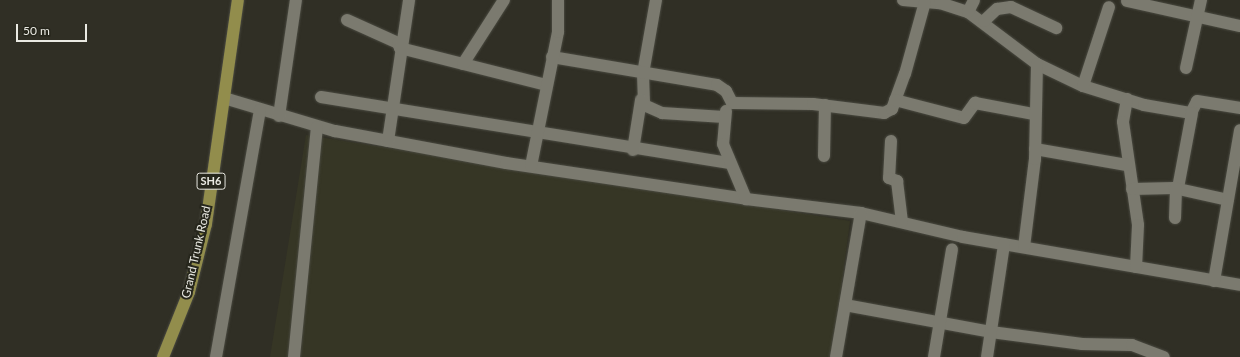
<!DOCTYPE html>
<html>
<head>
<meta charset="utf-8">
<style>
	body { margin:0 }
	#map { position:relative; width:1240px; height:357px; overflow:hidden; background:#302f25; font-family:Lato,sans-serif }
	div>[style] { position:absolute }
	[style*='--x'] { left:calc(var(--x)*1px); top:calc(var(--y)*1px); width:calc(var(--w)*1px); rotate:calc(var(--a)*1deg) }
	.built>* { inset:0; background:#363625 }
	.roads { filter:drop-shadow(0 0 1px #4a4a41) drop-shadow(0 0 1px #4a4a41) }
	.minor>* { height:12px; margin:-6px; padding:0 6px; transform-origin:6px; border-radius:6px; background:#7b7a6f }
	.major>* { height:12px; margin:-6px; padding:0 6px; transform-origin:6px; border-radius:6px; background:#928d4c }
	span { translate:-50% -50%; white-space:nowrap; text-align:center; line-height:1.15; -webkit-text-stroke:4px #26261c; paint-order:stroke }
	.shield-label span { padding:1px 3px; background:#26261c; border:1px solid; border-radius:3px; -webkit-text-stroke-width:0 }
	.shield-label { font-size:11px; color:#eaeae3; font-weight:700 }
	.street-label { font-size:12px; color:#eaeae3 }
	.scale { position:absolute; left:16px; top:24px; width:71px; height:18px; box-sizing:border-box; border:2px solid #eaeae3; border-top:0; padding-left:5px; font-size:12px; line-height:14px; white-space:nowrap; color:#eaeae3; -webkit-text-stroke:3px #26261c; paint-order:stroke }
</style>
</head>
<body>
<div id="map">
	<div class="built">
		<div style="clip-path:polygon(306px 135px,850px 221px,832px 357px,270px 357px)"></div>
	</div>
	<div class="roads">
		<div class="minor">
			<div style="--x:656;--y:0;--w:75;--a:100"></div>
			<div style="--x:643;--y:74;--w:31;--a:88"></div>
			<div style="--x:644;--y:105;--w:20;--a:24"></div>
			<div style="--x:662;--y:113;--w:62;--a:3.7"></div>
			<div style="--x:903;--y:0;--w:37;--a:5"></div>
			<div style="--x:940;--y:3;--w:29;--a:18"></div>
			<div style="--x:968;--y:12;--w:86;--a:37"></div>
			<div style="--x:1037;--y:64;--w:51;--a:25.6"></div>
			<div style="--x:1083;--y:86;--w:64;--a:17.3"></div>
			<div style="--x:1144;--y:105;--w:48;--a:9.7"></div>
			<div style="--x:1191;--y:113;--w:13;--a:-63"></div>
			<div style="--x:1197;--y:101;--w:44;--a:9.2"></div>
			<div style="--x:1127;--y:1;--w:116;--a:12.5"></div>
			<div style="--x:968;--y:12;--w:13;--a:-63"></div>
			<div style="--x:347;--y:20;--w:56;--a:24.3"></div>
			<div style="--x:398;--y:43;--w:5;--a:68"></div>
			<div style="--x:400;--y:48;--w:151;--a:14.2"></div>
			<div style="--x:984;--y:21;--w:18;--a:-43"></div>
			<div style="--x:997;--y:9;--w:14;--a:-8"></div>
			<div style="--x:1011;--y:7;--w:50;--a:25"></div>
			<div style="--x:552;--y:57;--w:167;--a:9.6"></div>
			<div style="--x:717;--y:85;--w:11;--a:34"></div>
			<div style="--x:726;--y:91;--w:13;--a:63"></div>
			<div style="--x:732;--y:103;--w:81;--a:0.7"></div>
			<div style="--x:813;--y:104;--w:72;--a:7.2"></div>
			<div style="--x:884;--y:113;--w:9;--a:-27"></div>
			<div style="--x:892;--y:109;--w:37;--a:-70"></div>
			<div style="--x:905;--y:74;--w:75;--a:-74.5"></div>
			<div style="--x:463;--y:64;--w:76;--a:-57.4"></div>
			<div style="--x:1186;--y:68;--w:70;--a:-77.6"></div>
			<div style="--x:1083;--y:86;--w:83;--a:-71.8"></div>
			<div style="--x:321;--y:97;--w:414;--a:9.2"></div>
			<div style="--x:224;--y:98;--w:116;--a:16.6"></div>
			<div style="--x:335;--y:131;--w:174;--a:10.6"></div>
			<div style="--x:506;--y:163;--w:243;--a:8.5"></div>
			<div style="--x:746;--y:199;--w:116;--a:6.9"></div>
			<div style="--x:861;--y:213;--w:105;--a:13.2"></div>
			<div style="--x:963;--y:237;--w:281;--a:9.8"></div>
			<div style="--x:1127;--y:99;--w:23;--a:100"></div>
			<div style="--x:1123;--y:122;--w:104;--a:81.7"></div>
			<div style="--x:1138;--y:225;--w:42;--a:92.7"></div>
			<div style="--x:895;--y:100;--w:71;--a:14.6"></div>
			<div style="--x:964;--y:118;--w:19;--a:-54"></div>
			<div style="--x:975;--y:103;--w:60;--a:10.6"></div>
			<div style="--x:726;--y:111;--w:33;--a:95"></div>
			<div style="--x:723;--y:144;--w:60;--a:67.3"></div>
			<div style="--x:279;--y:116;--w:117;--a:-81.7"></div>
			<div style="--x:388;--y:141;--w:143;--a:-81.5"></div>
			<div style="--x:891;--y:141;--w:37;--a:93"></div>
			<div style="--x:889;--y:178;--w:9;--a:21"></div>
			<div style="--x:897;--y:181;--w:41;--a:83"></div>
			<div style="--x:1035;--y:149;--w:93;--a:9.9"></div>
			<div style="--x:633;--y:150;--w:51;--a:-80.9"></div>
			<div style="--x:824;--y:156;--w:51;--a:-88.9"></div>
			<div style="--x:531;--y:166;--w:137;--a:-78.6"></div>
			<div style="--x:558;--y:32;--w:32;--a:-90"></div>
			<div style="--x:1178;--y:188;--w:76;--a:-79.4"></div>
			<div style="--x:1132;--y:189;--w:42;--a:-1.4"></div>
			<div style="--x:1174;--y:188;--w:55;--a:12.5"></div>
			<div style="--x:1175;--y:218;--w:30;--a:-88"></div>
			<div style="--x:1024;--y:247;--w:89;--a:-82.9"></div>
			<div style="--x:1035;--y:159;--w:95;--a:-88.8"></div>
			<div style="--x:1214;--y:281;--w:153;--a:-80.2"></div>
			<div style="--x:845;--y:305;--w:148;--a:10.5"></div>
			<div style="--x:991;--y:332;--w:92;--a:7.5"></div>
			<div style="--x:1082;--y:344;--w:50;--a:1.1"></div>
			<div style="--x:1132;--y:345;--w:34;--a:21"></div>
			<div style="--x:216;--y:357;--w:251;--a:-79.9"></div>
			<div style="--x:294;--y:357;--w:231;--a:-84.3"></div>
			<div style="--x:836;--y:357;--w:146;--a:-80.2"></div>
			<div style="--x:934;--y:357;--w:109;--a:-80.5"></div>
			<div style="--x:987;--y:357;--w:114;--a:-81.4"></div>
		</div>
		<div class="major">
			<div style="--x:163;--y:357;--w:70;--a:-68.2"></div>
			<div style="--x:189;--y:292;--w:70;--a:-76"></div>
			<div style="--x:206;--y:224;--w:226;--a:-81.9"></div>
		</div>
	</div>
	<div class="shield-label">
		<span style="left:211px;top:181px">SH6</span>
	</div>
	<div class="street-label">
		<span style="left:196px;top:252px;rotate:-77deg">Grand Trunk Road</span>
	</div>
	<div class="scale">50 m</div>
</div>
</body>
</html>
